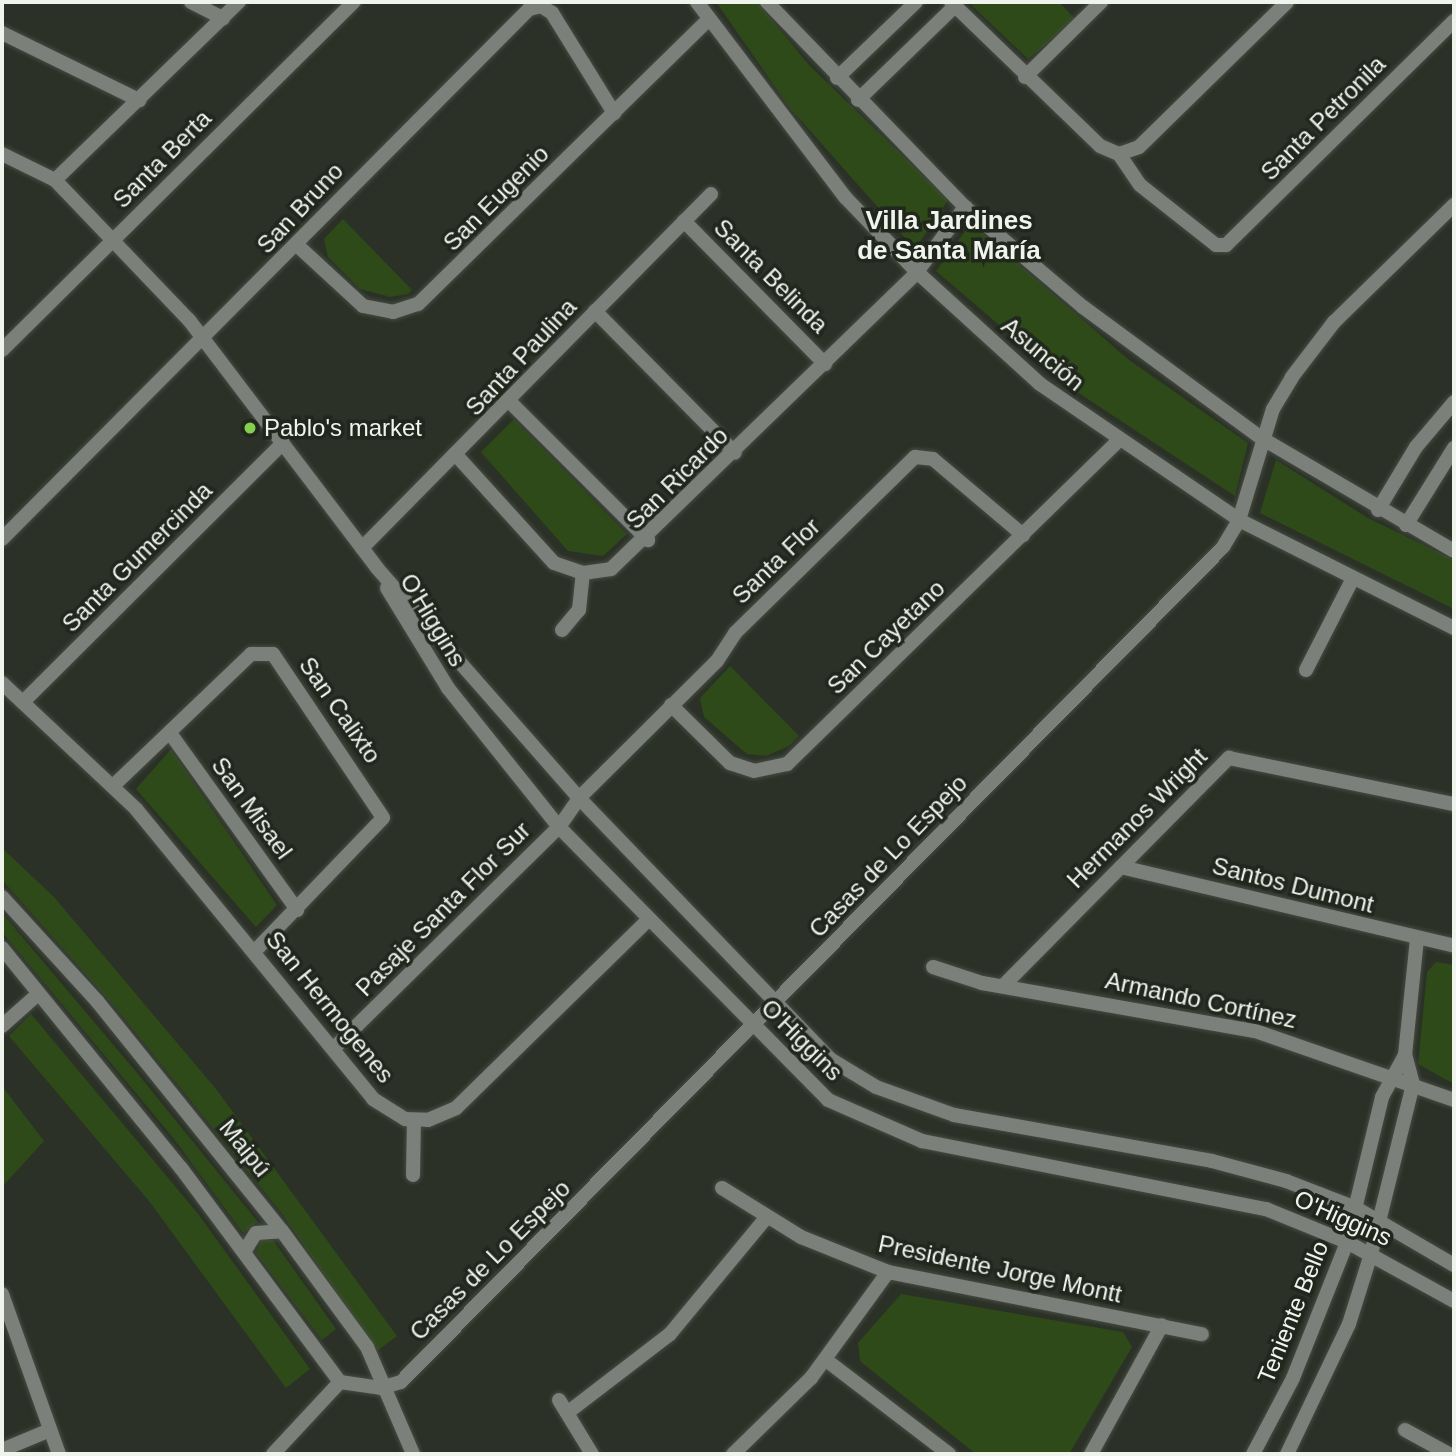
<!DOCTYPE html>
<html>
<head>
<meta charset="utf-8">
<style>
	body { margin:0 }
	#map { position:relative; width:1456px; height:1456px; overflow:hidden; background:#2b3127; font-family:Helvetica,sans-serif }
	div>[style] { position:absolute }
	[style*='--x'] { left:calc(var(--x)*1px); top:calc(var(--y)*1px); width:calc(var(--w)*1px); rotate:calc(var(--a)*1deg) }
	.green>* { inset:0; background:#2e4a19 }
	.roads { filter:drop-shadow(0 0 2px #464c43) drop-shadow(0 0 2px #464c43) }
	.minor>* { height:14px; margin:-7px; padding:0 7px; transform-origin:7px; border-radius:7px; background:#7c807a }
	.dots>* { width:19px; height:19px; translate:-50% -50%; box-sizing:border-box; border:4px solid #21271d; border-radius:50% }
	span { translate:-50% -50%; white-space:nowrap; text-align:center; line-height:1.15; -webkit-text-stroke:7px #21271d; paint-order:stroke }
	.street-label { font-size:24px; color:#eff4ed }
	.poi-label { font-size:24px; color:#eff4ed }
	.left { translate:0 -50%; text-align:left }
	.neighbourhood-label { font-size:26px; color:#eff4ed; font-weight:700 }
	.frame { position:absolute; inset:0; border:4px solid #eff4ed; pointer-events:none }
</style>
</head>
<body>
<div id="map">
	<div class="green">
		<div style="clip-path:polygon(716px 2px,757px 2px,809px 65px,948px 200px,915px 249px,789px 107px)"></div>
		<div style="clip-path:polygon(968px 2px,1059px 2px,1076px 20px,1028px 59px)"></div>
		<div style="clip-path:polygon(343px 219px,412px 290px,408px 294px,390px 297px,360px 289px,328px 257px,324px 239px)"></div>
		<div style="clip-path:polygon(971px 223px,1129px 360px,1248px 443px,1235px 496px,1077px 392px,936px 271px)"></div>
		<div style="clip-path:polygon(514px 419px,627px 534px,603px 556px,568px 551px,481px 452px)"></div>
		<div style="clip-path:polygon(1276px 460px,1368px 518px,1454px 560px,1454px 609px,1260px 513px)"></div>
		<div style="clip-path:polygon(730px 666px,799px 736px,789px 746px,766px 756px,747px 754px,704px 717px,700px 698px)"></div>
		<div style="clip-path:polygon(171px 749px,277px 905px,256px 927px,136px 789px)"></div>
		<div style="clip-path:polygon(2px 848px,54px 897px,216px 1089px,397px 1336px,377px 1351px,283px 1215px,115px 1007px,2px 880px)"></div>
		<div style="clip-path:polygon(2px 913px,138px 1074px,258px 1222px,243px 1233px,174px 1139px,2px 932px)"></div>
		<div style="clip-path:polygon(1436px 962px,1454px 965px,1454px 1084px,1418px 1064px,1427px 972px)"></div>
		<div style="clip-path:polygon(31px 1014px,199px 1215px,310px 1369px,286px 1388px,149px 1201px,9px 1036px)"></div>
		<div style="clip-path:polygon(2px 1086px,44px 1141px,2px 1187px)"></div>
		<div style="clip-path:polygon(261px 1240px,273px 1240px,336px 1329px,322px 1340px,256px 1253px)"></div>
		<div style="clip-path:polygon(901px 1294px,1123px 1332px,1132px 1347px,1069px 1454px,976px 1454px,860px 1361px,858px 1343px)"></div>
	</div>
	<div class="roads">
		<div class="minor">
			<div style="--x:191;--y:2;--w:36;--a:27"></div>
			<div style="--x:697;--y:2;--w:245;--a:52.8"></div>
			<div style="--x:845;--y:197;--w:104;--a:46.2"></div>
			<div style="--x:917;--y:272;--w:166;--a:42.3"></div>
			<div style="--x:1040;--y:384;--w:241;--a:34.3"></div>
			<div style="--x:1239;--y:520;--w:241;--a:26.7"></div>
			<div style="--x:767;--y:2;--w:285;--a:46"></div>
			<div style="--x:965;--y:207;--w:155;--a:40.3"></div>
			<div style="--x:1083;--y:307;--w:223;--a:36.3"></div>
			<div style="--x:1263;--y:439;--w:221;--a:30.4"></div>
			<div style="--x:951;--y:2;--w:207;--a:44"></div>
			<div style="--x:1100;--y:146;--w:21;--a:23"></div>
			<div style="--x:1119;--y:154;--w:21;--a:-19"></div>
			<div style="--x:1139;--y:147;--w:207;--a:-44.4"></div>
			<div style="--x:2;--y:33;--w:153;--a:26.1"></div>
			<div style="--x:1025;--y:77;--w:107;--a:-44.6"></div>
			<div style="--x:837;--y:78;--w:110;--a:-43.9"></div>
			<div style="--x:858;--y:100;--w:135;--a:-44.1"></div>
			<div style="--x:2;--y:154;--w:59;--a:26.1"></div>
			<div style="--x:55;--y:180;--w:194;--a:46.3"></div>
			<div style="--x:189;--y:320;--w:311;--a:52.8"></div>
			<div style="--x:377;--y:568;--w:306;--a:48.7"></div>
			<div style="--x:579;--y:798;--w:362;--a:46.1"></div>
			<div style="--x:830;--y:1059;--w:54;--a:31.3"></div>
			<div style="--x:876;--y:1087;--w:83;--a:19.7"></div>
			<div style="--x:954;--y:1115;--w:262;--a:10.1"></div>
			<div style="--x:1212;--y:1161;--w:77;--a:15.1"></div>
			<div style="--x:1286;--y:1181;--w:75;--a:21.1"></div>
			<div style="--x:1356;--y:1208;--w:113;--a:30.2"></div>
			<div style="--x:1119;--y:154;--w:37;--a:56"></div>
			<div style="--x:1140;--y:185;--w:97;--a:38.3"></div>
			<div style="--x:1216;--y:245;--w:10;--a:0"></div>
			<div style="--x:1226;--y:245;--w:320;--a:-44.5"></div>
			<div style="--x:55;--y:180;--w:256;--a:-44.1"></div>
			<div style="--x:684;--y:221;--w:201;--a:45.4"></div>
			<div style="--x:298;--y:246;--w:88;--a:42.7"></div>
			<div style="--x:363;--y:306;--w:31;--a:11"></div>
			<div style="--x:393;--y:312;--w:26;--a:-18"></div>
			<div style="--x:418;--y:304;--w:406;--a:-44.4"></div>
			<div style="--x:595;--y:311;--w:199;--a:45.4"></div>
			<div style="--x:2;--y:350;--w:495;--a:-44.7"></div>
			<div style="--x:511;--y:403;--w:194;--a:45"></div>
			<div style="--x:457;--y:456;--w:144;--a:47.8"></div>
			<div style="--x:554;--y:563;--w:31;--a:19"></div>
			<div style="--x:583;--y:573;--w:28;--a:-8"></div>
			<div style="--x:611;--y:569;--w:426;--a:-44.1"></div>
			<div style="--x:917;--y:272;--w:81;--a:-53.6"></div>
			<div style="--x:1378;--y:510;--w:74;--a:-58.9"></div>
			<div style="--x:1416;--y:447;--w:59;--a:-49.8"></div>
			<div style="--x:1406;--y:525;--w:91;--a:-58.1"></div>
			<div style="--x:2;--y:539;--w:747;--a:-45.16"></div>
			<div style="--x:529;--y:9;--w:12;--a:-14"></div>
			<div style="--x:541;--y:6;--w:13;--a:32"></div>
			<div style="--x:552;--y:13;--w:118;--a:58.2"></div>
			<div style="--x:362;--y:548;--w:497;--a:-45.4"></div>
			<div style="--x:387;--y:588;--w:117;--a:58.6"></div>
			<div style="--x:448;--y:688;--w:178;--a:51.4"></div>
			<div style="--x:559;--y:827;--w:383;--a:45.4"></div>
			<div style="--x:828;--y:1100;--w:103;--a:23.6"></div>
			<div style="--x:922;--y:1141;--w:351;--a:11.2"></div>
			<div style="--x:1266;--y:1209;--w:87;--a:22.2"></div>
			<div style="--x:1347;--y:1242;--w:122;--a:28.9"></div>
			<div style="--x:562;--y:630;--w:26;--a:-50"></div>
			<div style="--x:579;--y:610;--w:37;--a:-84"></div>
			<div style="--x:1306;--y:670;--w:99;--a:-62.9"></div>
			<div style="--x:2;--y:683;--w:184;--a:43.2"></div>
			<div style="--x:136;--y:809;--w:375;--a:50.7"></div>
			<div style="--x:373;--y:1099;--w:38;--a:32"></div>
			<div style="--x:405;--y:1119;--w:23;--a:2"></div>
			<div style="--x:428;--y:1120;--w:30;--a:-23"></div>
			<div style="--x:456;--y:1108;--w:270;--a:-44.4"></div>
			<div style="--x:23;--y:702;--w:367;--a:-44.9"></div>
			<div style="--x:671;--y:705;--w:83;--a:44.5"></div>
			<div style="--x:730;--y:763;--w:25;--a:18"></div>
			<div style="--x:754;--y:771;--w:34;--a:-12"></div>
			<div style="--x:787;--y:764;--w:461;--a:-44.3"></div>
			<div style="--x:170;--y:733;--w:218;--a:54.3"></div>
			<div style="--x:113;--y:786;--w:191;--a:-43.7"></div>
			<div style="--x:251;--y:654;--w:22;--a:0"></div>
			<div style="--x:273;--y:654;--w:197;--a:56.1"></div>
			<div style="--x:383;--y:818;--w:183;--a:133.9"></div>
			<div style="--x:1121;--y:867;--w:342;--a:13.3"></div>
			<div style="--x:2;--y:897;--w:141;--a:47.6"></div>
			<div style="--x:97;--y:1001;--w:295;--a:51.2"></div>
			<div style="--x:282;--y:1231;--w:144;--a:53.8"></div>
			<div style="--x:367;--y:1347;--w:116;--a:66.7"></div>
			<div style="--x:2;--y:948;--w:284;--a:50.9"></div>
			<div style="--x:181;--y:1168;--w:267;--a:53.4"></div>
			<div style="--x:933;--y:967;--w:52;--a:18.1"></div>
			<div style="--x:982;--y:983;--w:277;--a:10"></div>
			<div style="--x:1255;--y:1031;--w:211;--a:19.1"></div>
			<div style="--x:1004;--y:985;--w:320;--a:-45.3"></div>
			<div style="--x:1229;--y:758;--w:230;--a:11.6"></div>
			<div style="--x:2;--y:1026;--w:48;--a:-41.6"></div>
			<div style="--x:334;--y:1048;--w:315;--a:-44.5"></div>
			<div style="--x:559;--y:827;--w:35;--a:-55"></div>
			<div style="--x:579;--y:798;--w:194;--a:-44.8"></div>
			<div style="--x:717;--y:661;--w:33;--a:-57"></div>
			<div style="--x:735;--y:633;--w:252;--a:-44.4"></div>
			<div style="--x:915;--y:457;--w:18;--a:6"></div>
			<div style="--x:933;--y:459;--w:118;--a:40.2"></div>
			<div style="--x:413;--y:1175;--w:55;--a:-89"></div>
			<div style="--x:722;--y:1188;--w:93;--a:31.8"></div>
			<div style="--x:801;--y:1237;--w:94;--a:21.9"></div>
			<div style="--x:888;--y:1272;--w:320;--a:11.2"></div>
			<div style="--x:244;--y:1252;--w:22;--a:-58"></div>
			<div style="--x:256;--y:1233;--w:26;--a:-4"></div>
			<div style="--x:2;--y:1294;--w:170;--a:70.4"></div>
			<div style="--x:826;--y:1360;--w:155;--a:37.4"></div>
			<div style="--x:340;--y:1382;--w:41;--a:8.3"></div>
			<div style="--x:381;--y:1388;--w:21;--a:-17"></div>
			<div style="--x:401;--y:1382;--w:1172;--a:-45.45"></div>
			<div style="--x:1223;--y:547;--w:31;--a:-59"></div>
			<div style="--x:1239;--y:520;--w:116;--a:-73"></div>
			<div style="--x:1273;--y:409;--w:37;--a:-59"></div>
			<div style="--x:1292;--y:377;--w:69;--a:-52.6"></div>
			<div style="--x:1334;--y:322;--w:168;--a:-44.3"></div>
			<div style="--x:559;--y:1400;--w:63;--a:58.6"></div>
			<div style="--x:567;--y:1413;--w:130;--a:-37.5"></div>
			<div style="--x:670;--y:1334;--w:151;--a:-50.4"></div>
			<div style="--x:1405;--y:1430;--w:50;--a:28.6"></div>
			<div style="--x:2;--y:1450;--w:52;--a:-22.6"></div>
			<div style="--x:273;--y:1454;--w:98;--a:-47.1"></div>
			<div style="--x:733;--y:1454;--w:109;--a:-44.3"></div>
			<div style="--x:811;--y:1378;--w:131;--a:-54"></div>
			<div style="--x:1091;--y:1454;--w:147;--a:-61.2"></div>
			<div style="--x:1253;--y:1454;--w:86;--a:-62.2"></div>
			<div style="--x:1293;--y:1378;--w:146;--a:-68.3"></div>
			<div style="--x:1347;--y:1242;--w:149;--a:-76.4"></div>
			<div style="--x:1382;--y:1097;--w:48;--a:-61.3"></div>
			<div style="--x:1405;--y:1055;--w:117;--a:-84.1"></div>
			<div style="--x:1287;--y:1454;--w:144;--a:-64.5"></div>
			<div style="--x:1349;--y:1324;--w:73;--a:-72.6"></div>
			<div style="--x:1371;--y:1254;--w:175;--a:-76.1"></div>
			<div style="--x:1413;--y:1084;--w:30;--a:-105"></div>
		</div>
	</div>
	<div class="dots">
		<div style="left:250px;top:428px;background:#85cf4c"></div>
	</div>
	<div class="street-label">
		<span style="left:1323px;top:118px;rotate:-45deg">Santa Petronila</span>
		<span style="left:162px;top:159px;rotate:-45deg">Santa Berta</span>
		<span style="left:496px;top:198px;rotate:-45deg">San Eugenio</span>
		<span style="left:300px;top:208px;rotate:-47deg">San Bruno</span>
		<span style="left:771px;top:276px;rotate:45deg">Santa Belinda</span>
		<span style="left:1043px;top:354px;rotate:40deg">Asunción</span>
		<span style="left:521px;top:357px;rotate:-47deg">Santa Paulina</span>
		<span style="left:677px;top:478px;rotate:-45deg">San Ricardo</span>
		<span style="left:137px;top:557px;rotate:-45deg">Santa Gumercinda</span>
		<span style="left:776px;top:561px;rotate:-44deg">Santa Flor</span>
		<span style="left:433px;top:620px;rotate:59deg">O'Higgins</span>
		<span style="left:886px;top:637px;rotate:-44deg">San Cayetano</span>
		<span style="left:340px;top:710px;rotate:55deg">San Calixto</span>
		<span style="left:252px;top:808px;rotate:54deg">San Misael</span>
		<span style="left:1137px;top:818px;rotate:-45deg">Hermanos Wright</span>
		<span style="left:888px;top:856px;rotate:-46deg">Casas de Lo Espejo</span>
		<span style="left:1293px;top:885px;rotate:14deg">Santos Dumont</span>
		<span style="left:443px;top:909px;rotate:-45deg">Pasaje Santa Flor Sur</span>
		<span style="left:1201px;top:1000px;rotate:12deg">Armando Cortínez</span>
		<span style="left:330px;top:1007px;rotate:51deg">San Hermogenes</span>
		<span style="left:802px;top:1040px;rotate:45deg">O'Higgins</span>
		<span style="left:245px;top:1148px;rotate:51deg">Maipú</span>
		<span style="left:1343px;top:1218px;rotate:24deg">O'Higgins</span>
		<span style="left:490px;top:1260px;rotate:-45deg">Casas de Lo Espejo</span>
		<span style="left:1000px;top:1269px;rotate:12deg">Presidente Jorge Montt</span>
		<span style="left:1293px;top:1312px;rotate:-68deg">Teniente Bello</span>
	</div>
	<div class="poi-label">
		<span class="left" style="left:264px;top:428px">Pablo's market</span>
	</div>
	<div class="neighbourhood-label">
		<span style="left:949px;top:236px">Villa Jardines<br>de Santa María</span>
	</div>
	<div class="frame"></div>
</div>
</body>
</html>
